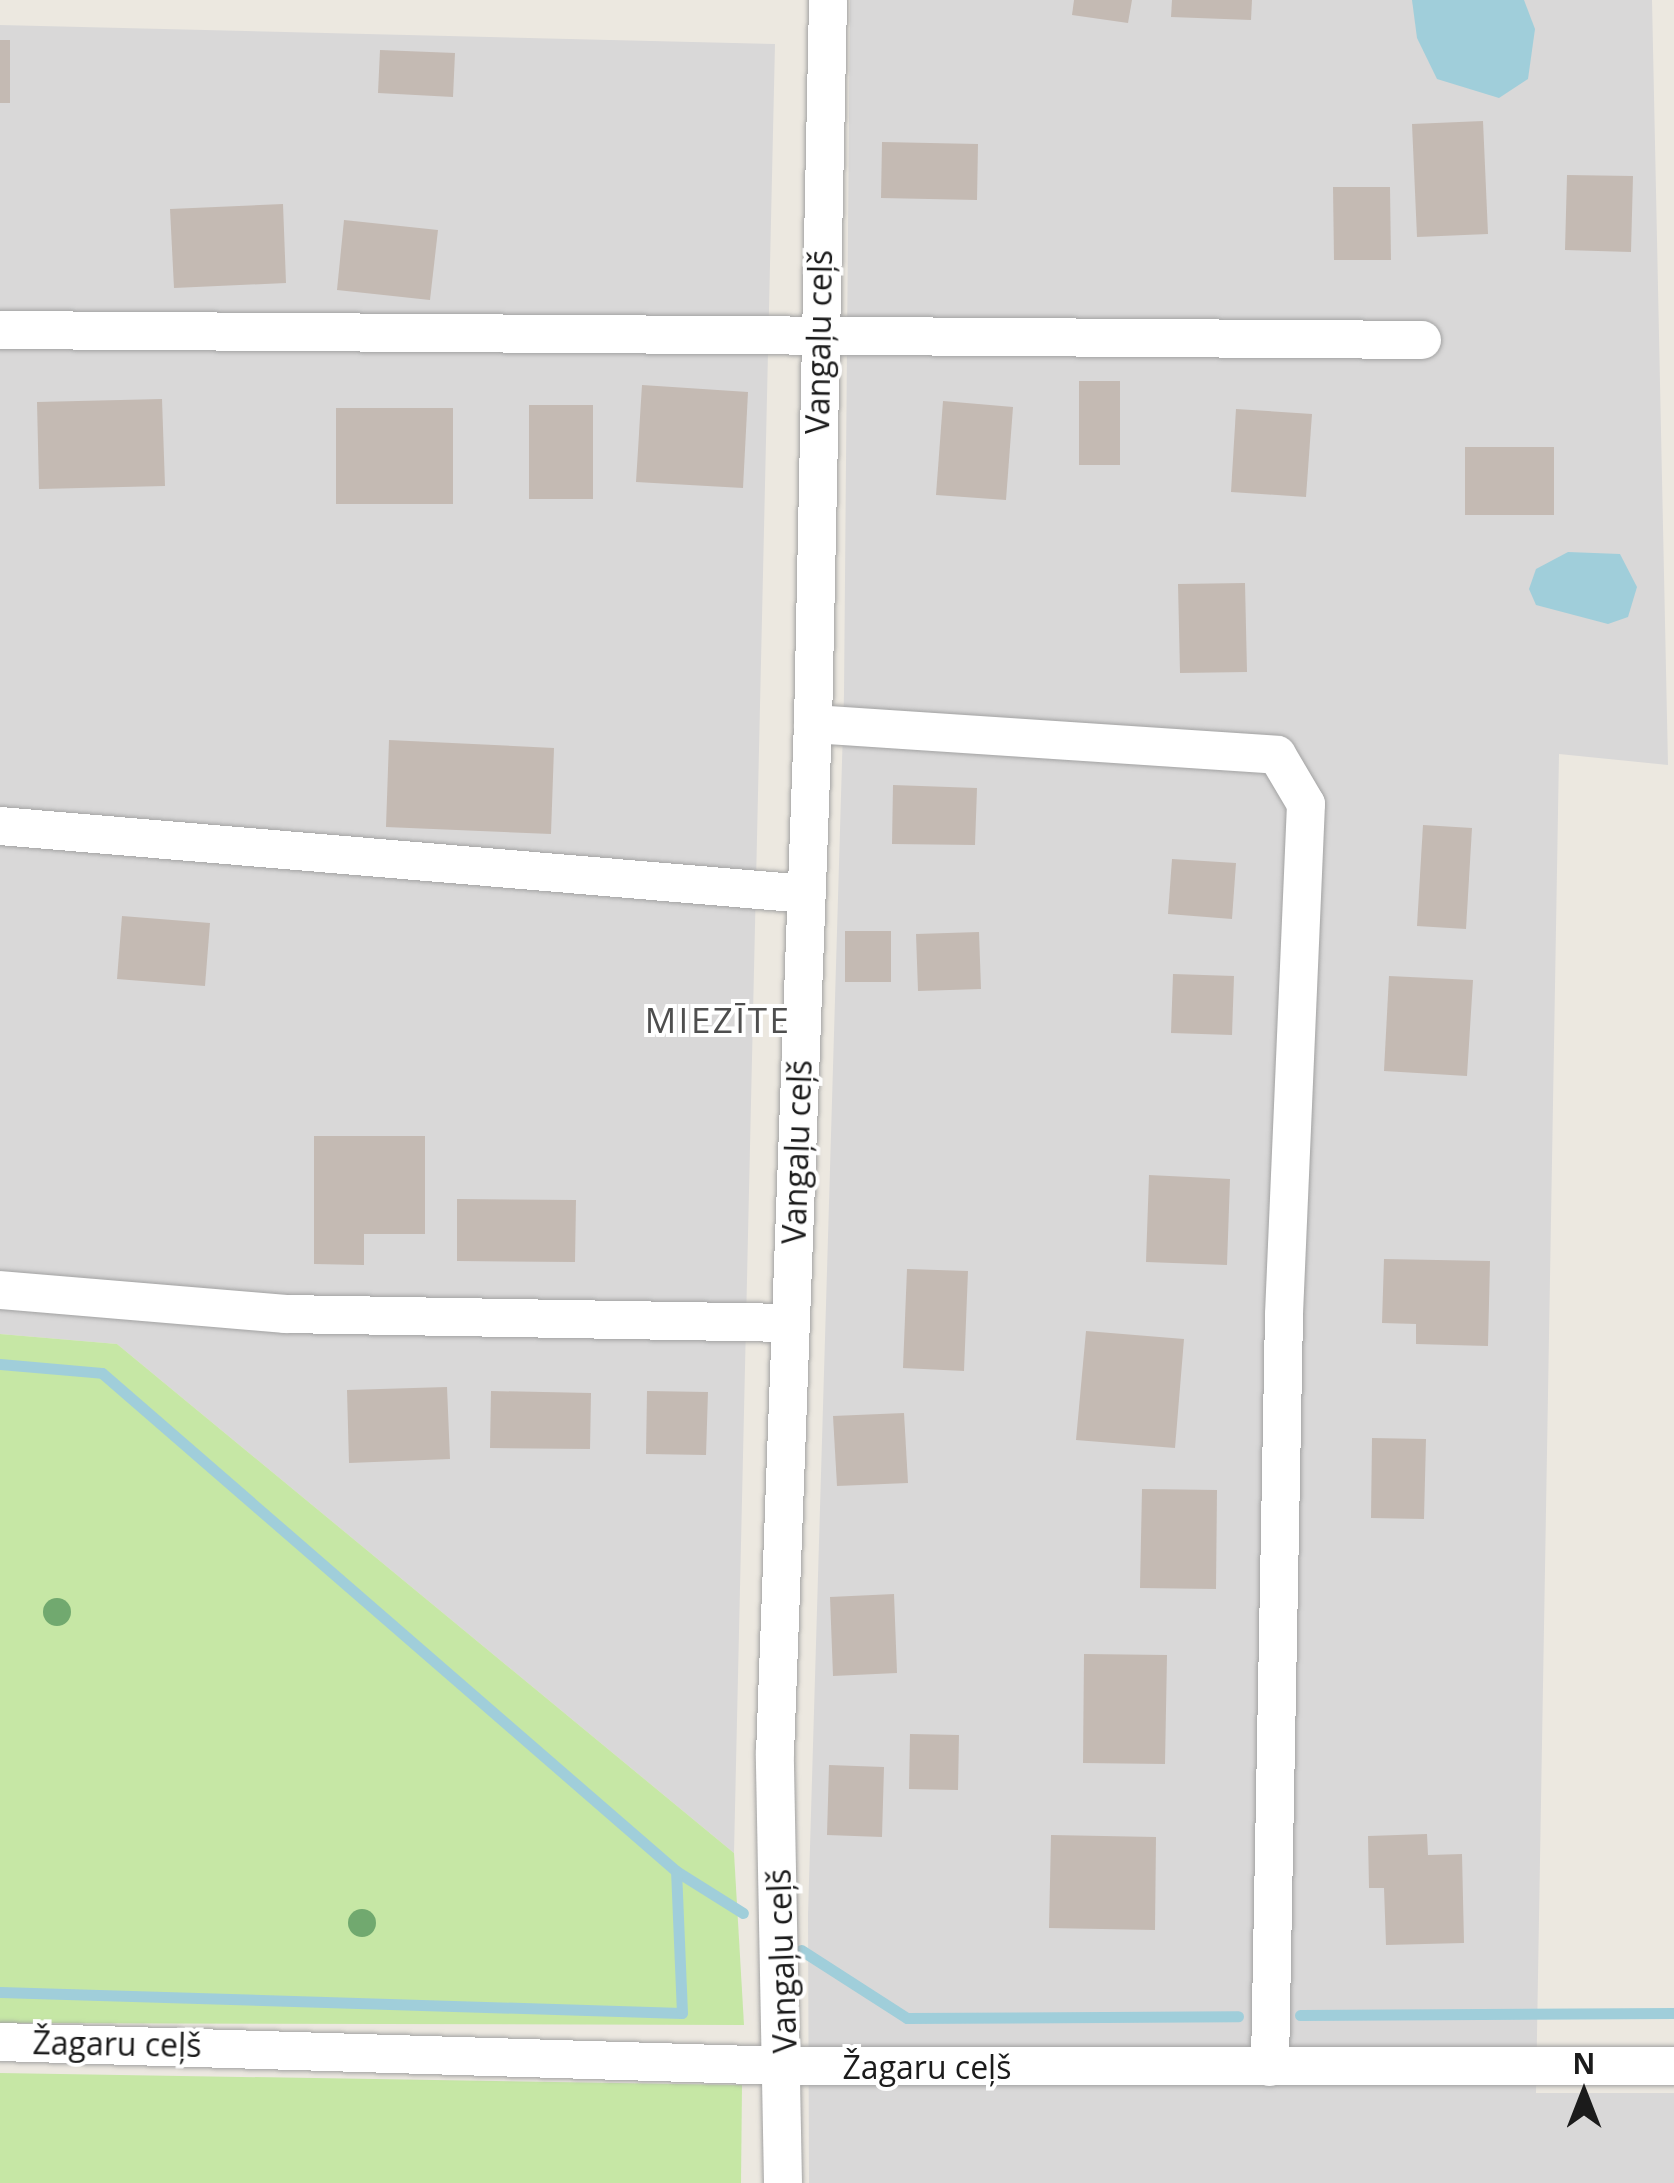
<!DOCTYPE html>
<html>
<head>
<meta charset="utf-8">
<style>
	body { margin:0 }
	#map { position:relative; width:1674px; height:2183px; overflow:hidden; background:#ece8e0; font-family:"Open Sans",sans-serif }
	div>[style] { position:absolute }
	[style*='--x'] { left:calc(var(--x)*1px); top:calc(var(--y)*1px); width:calc(var(--w)*1px); rotate:calc(var(--a)*1deg) }
	.residential>* { inset:0; background:#d9d8d8 }
	.grass>* { inset:0; background:#c6e7a5 }
	.water>* { inset:0; background:#a0ceda }
	.stream>* { height:11px; margin:-5.5px; padding:0 5.5px; transform-origin:5.5px; border-radius:5.5px; background:#a0ceda }
	.building>* { inset:0; background:#c4bab3 }
	.roads { filter:drop-shadow(0 0 2px #a2a2a2) drop-shadow(0 0 2px #a2a2a2) }
	.street>* { height:38px; margin:-19px; padding:0 19px; transform-origin:19px; border-radius:19px; background:#fff }
	.trees>* { width:28px; height:28px; margin:-14px; border-radius:50%; background:#71a96f }
	span { translate:-50% -50%; white-space:nowrap; text-align:center; line-height:1.15; -webkit-text-stroke:8px #fff; paint-order:stroke }
	.street-label { font-size:32px; color:#1b1b1b }
	.neighbourhood-label { font-size:35px; color:#4e4e4e; letter-spacing:2.5px }
	.north { position:absolute; left:1534px; top:2043px; width:100px; height:100px; -webkit-text-stroke:8px #fff; paint-order:stroke; rotate:0deg; font-size:28px; font-weight:700; line-height:40px; text-align:center; color:#1b1b1b }
	.north::after { content:''; display:block; margin:auto; width:35px; height:45px; background:#1b1b1b; clip-path:polygon(50% 0,100% 100%,50% 72%,0 100%) }
</style>
</head>
<body>
<div id="map">
	<div class="residential">
		<div style="clip-path:polygon(850px 0,1652px 0,1668px 765px,1559px 754px,1536px 2093px,1674px 2093px,1674px 2183px,809px 2183px,808px 1915px,844px 694px)"></div>
		<div style="clip-path:polygon(0 25px,775px 44px,734px 1853px,117px 1344px,0 1334px)"></div>
	</div>
	<div class="grass">
		<div style="clip-path:polygon(0 1334px,117px 1344px,734px 1853px,744px 2025px,0 2023px)"></div>
		<div style="clip-path:polygon(0 2073px,742px 2085px,741px 2183px,0 2183px)"></div>
	</div>
	<div class="water">
		<div style="clip-path:polygon(1412px 0,1524px 0,1535px 29px,1528px 79px,1499px 98px,1437px 79px,1417px 38px)"></div>
		<div style="clip-path:polygon(1568px 552px,1620px 554px,1637px 587px,1628px 617px,1608px 624px,1536px 605px,1529px 589px,1536px 569px)"></div>
	</div>
	<div class="stream">
		<div style="--x:0;--y:1364;--w:102;--a:5"></div>
		<div style="--x:102;--y:1373;--w:760;--a:40.94"></div>
		<div style="--x:676;--y:1871;--w:79;--a:32.1"></div>
		<div style="--x:801;--y:1950;--w:126;--a:32.7"></div>
		<div style="--x:907;--y:2018;--w:331;--a:-0.3"></div>
		<div style="--x:0;--y:1992;--w:682;--a:1.76"></div>
		<div style="--x:682;--y:2013;--w:142;--a:-92.4"></div>
		<div style="--x:1300;--y:2015;--w:374;--a:-0.3"></div>
	</div>
	<div class="building">
		<div style="clip-path:polygon(1074px 0,1132px 0,1128px 23px,1072px 15px)"></div>
		<div style="clip-path:polygon(1172px 0,1252px 0,1251px 20px,1171px 17px)"></div>
		<div style="clip-path:polygon(0 40px,10px 40px,10px 103px,0 103px)"></div>
		<div style="clip-path:polygon(380px 50px,455px 53px,453px 97px,378px 93px)"></div>
		<div style="clip-path:polygon(1483px 121px,1488px 234px,1417px 237px,1412px 124px)"></div>
		<div style="clip-path:polygon(882px 142px,978px 144px,977px 200px,881px 198px)"></div>
		<div style="clip-path:polygon(1567px 175px,1633px 176px,1631px 252px,1565px 250px)"></div>
		<div style="clip-path:polygon(1333px 187px,1390px 187px,1391px 260px,1334px 260px)"></div>
		<div style="clip-path:polygon(283px 204px,286px 283px,174px 288px,170px 209px)"></div>
		<div style="clip-path:polygon(344px 220px,438px 230px,430px 300px,337px 290px)"></div>
		<div style="clip-path:polygon(1079px 381px,1120px 381px,1120px 465px,1079px 465px)"></div>
		<div style="clip-path:polygon(642px 385px,748px 392px,743px 488px,636px 482px)"></div>
		<div style="clip-path:polygon(162px 399px,165px 486px,39px 489px,37px 402px)"></div>
		<div style="clip-path:polygon(943px 401px,1013px 407px,1006px 500px,936px 495px)"></div>
		<div style="clip-path:polygon(529px 405px,593px 405px,593px 499px,529px 499px)"></div>
		<div style="clip-path:polygon(336px 408px,453px 408px,453px 504px,336px 504px)"></div>
		<div style="clip-path:polygon(1236px 409px,1312px 414px,1306px 497px,1231px 492px)"></div>
		<div style="clip-path:polygon(1465px 447px,1554px 447px,1554px 515px,1465px 515px)"></div>
		<div style="clip-path:polygon(1245px 583px,1247px 672px,1180px 673px,1178px 584px)"></div>
		<div style="clip-path:polygon(389px 740px,554px 748px,551px 834px,386px 827px)"></div>
		<div style="clip-path:polygon(893px 785px,977px 788px,975px 845px,892px 844px)"></div>
		<div style="clip-path:polygon(1423px 825px,1472px 828px,1466px 929px,1417px 926px)"></div>
		<div style="clip-path:polygon(1172px 859px,1236px 863px,1232px 919px,1168px 914px)"></div>
		<div style="clip-path:polygon(122px 916px,210px 923px,205px 986px,117px 979px)"></div>
		<div style="clip-path:polygon(845px 931px,891px 931px,891px 982px,845px 982px)"></div>
		<div style="clip-path:polygon(979px 932px,981px 989px,918px 991px,916px 934px)"></div>
		<div style="clip-path:polygon(1173px 974px,1234px 976px,1232px 1035px,1171px 1033px)"></div>
		<div style="clip-path:polygon(1389px 976px,1473px 980px,1467px 1076px,1384px 1071px)"></div>
		<div style="clip-path:polygon(314px 1136px,425px 1136px,425px 1234px,364px 1234px,364px 1265px,314px 1264px)"></div>
		<div style="clip-path:polygon(1149px 1175px,1230px 1179px,1227px 1265px,1146px 1262px)"></div>
		<div style="clip-path:polygon(457px 1199px,576px 1200px,575px 1262px,457px 1261px)"></div>
		<div style="clip-path:polygon(1384px 1259px,1490px 1261px,1488px 1346px,1416px 1344px,1416px 1324px,1382px 1323px)"></div>
		<div style="clip-path:polygon(907px 1269px,968px 1271px,964px 1371px,903px 1368px)"></div>
		<div style="clip-path:polygon(1086px 1331px,1184px 1339px,1175px 1448px,1076px 1440px)"></div>
		<div style="clip-path:polygon(447px 1387px,450px 1459px,349px 1463px,347px 1390px)"></div>
		<div style="clip-path:polygon(491px 1391px,591px 1393px,590px 1449px,490px 1448px)"></div>
		<div style="clip-path:polygon(647px 1391px,708px 1392px,706px 1455px,646px 1454px)"></div>
		<div style="clip-path:polygon(904px 1413px,908px 1483px,837px 1486px,833px 1416px)"></div>
		<div style="clip-path:polygon(1372px 1438px,1426px 1439px,1424px 1519px,1371px 1518px)"></div>
		<div style="clip-path:polygon(1142px 1489px,1217px 1490px,1216px 1589px,1140px 1588px)"></div>
		<div style="clip-path:polygon(894px 1594px,897px 1673px,833px 1676px,830px 1597px)"></div>
		<div style="clip-path:polygon(1084px 1654px,1167px 1655px,1165px 1764px,1083px 1763px)"></div>
		<div style="clip-path:polygon(910px 1734px,959px 1735px,958px 1790px,909px 1789px)"></div>
		<div style="clip-path:polygon(829px 1765px,884px 1767px,882px 1837px,827px 1835px)"></div>
		<div style="clip-path:polygon(1427px 1834px,1428px 1855px,1462px 1854px,1464px 1943px,1386px 1945px,1384px 1888px,1369px 1888px,1368px 1836px)"></div>
		<div style="clip-path:polygon(1051px 1835px,1156px 1837px,1155px 1930px,1049px 1928px)"></div>
	</div>
	<div class="roads">
		<div class="street">
			<div style="--x:0;--y:330;--w:1422;--a:0.4"></div>
			<div style="--x:813;--y:724;--w:465;--a:3.8"></div>
			<div style="--x:1277;--y:755;--w:57;--a:59.4"></div>
			<div style="--x:1306;--y:804;--w:511;--a:92.47"></div>
			<div style="--x:1284;--y:1315;--w:752;--a:91.07"></div>
			<div style="--x:0;--y:826;--w:809;--a:4.82"></div>
			<div style="--x:0;--y:1290;--w:286;--a:4.8"></div>
			<div style="--x:285;--y:1314;--w:506;--a:1.02"></div>
			<div style="--x:0;--y:2042;--w:786;--a:1.75"></div>
			<div style="--x:786;--y:2066;--w:888;--a:0"></div>
			<div style="--x:783;--y:2183;--w:429;--a:-91.1"></div>
			<div style="--x:775;--y:1754;--w:1031;--a:-87.89"></div>
			<div style="--x:813;--y:724;--w:724;--a:-88.81"></div>
		</div>
	</div>
	<div class="trees">
		<div style="left:57px;top:1612px"></div>
		<div style="left:362px;top:1923px"></div>
	</div>
	<div class="street-label">
		<span style="left:819px;top:342px;rotate:-89deg">Vangaļu ceļš</span>
		<span style="left:797px;top:1152px;rotate:-88deg">Vangaļu ceļš</span>
		<span style="left:782px;top:1961px;rotate:-92deg">Vangaļu ceļš</span>
		<span style="left:117px;top:2044px;rotate:1deg">Žagaru ceļš</span>
		<span style="left:927px;top:2067px">Žagaru ceļš</span>
	</div>
	<div class="neighbourhood-label">
		<span style="left:718px;top:1020px">MIEZĪTE</span>
	</div>
	<div class="north">N</div>
</div>
</body>
</html>
